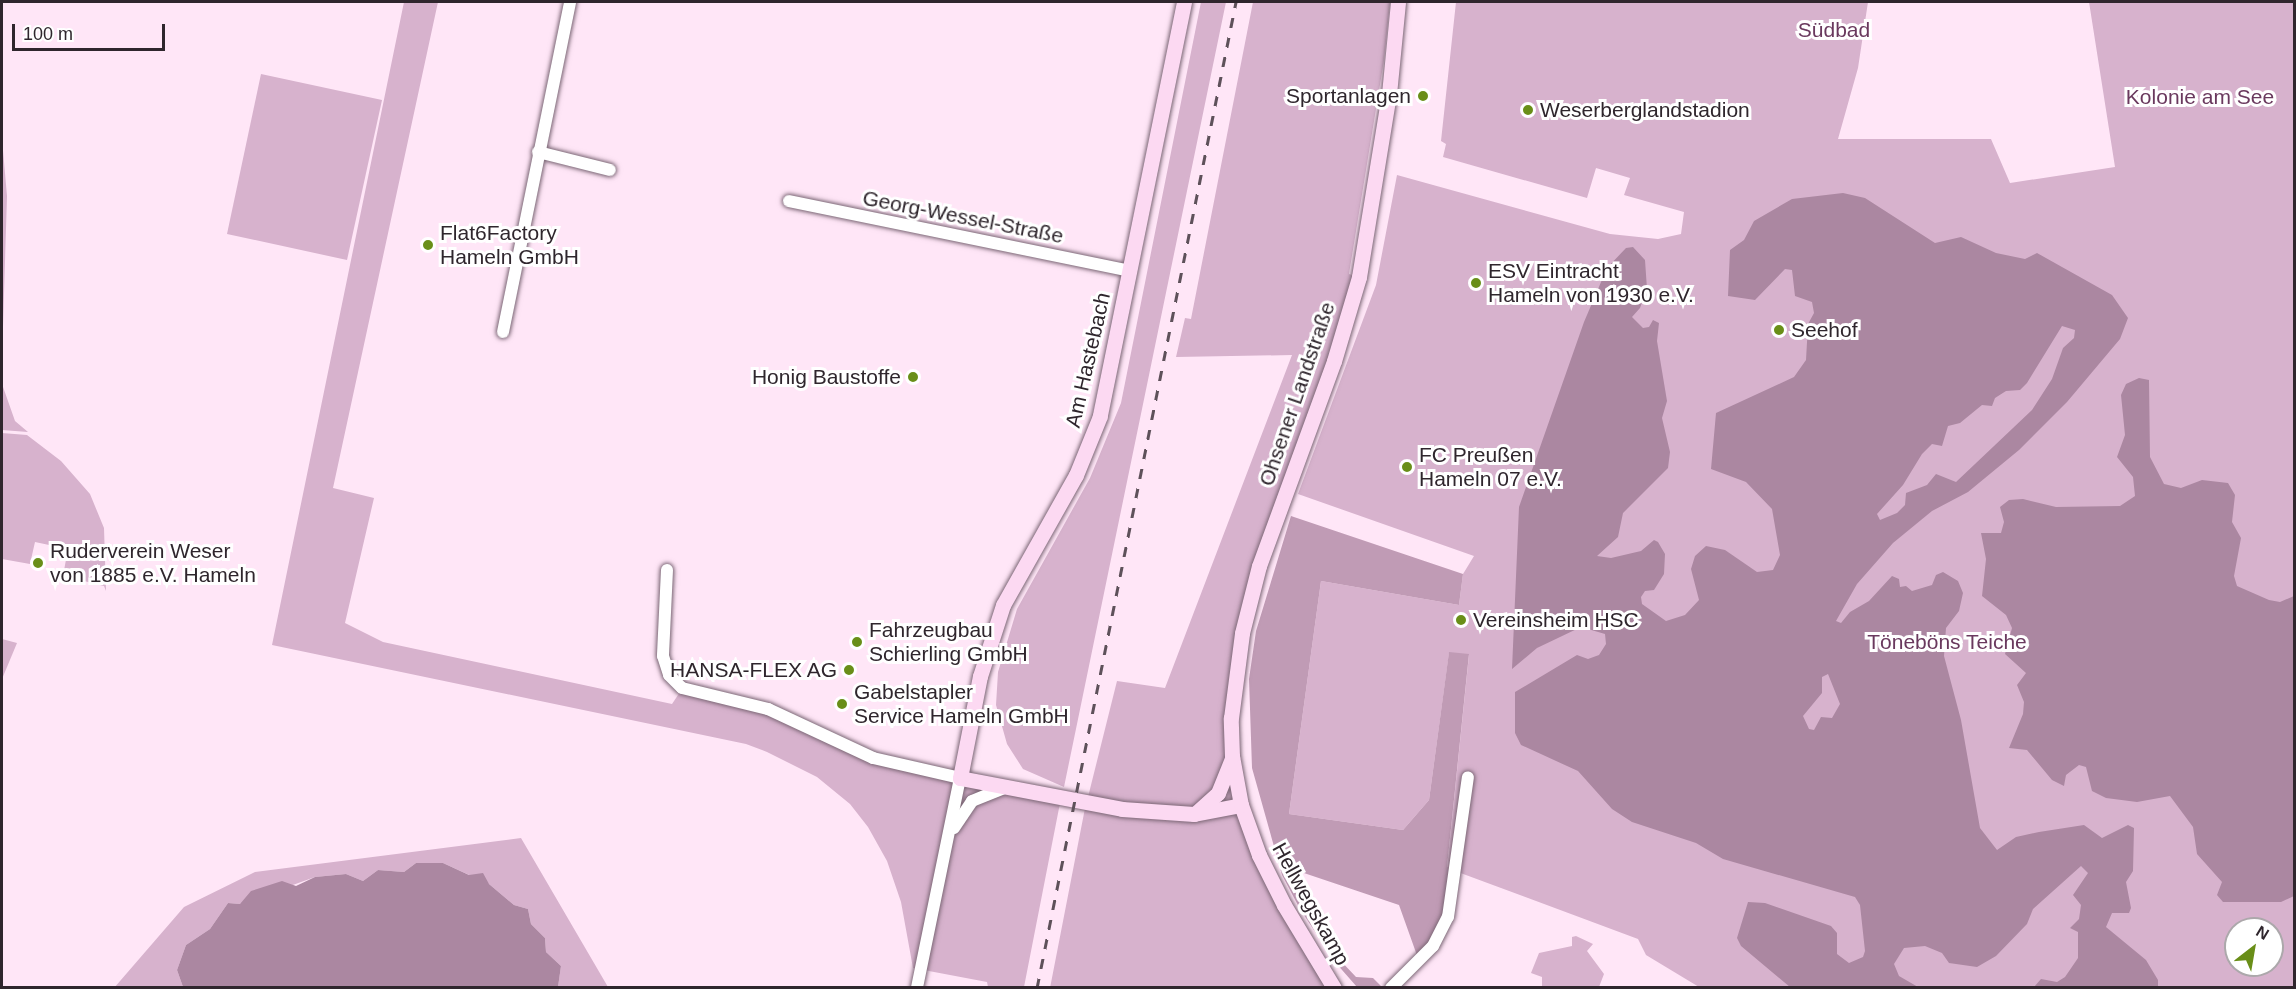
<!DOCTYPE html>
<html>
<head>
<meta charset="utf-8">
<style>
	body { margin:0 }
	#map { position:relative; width:2296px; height:989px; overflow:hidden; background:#ffe6f7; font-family:Arial,sans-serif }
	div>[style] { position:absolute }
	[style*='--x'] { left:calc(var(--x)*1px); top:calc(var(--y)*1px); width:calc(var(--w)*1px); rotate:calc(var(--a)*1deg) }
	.green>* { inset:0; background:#d7b2cd }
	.forest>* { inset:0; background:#c09bb5 }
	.water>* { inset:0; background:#ab87a1 }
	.roads { filter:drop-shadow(0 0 2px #7c6776) drop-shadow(0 0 2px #7c6776) }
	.minor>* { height:12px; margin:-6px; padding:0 6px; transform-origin:6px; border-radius:6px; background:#fff }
	.major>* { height:15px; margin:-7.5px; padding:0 7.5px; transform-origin:7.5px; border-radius:7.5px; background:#fcd9f2 }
	.rail>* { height:3px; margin-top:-1.5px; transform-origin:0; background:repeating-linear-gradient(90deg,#5e515a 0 10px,transparent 0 20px) }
	.dots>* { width:16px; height:16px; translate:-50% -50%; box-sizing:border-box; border:3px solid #fff; border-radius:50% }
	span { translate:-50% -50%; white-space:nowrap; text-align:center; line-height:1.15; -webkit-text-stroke:6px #fff; paint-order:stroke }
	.park-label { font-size:21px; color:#6a395e }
	.poi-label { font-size:21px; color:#2f262d }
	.right { translate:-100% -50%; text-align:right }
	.left { translate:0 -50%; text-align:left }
	.street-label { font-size:21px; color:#2f262d }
	.frame { position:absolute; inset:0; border:3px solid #2f262d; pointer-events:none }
	.north { position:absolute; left:2224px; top:917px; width:60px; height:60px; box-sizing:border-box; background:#fff; border:2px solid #aca8ab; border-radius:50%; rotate:31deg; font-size:16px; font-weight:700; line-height:24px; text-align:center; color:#2f262d }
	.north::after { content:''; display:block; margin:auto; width:21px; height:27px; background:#698e18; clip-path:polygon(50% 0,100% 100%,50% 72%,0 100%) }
	.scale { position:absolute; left:12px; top:24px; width:153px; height:27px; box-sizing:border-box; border:3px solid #2f262d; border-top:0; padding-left:8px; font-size:18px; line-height:21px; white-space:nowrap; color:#2f262d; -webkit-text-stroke:4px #fff; paint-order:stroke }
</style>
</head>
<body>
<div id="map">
	<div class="green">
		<div style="clip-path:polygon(404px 2px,438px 2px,333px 488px,374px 498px,345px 623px,383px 642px,672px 704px,682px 689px,768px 710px,873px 759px,1061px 798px,1024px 987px,988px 987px,987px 982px,913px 968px,901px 902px,887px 861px,868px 827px,850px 804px,817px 777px,767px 752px,746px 744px,272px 645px)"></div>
		<div style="clip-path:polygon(1201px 2px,1226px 2px,1064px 787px,1023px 769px,1007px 744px,996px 705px,998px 672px,1017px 609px,1090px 478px,1121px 403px)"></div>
		<div style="clip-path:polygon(1253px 2px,1390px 3px,1384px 60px,1349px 274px,1359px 277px,1301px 446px,1235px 674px,1240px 805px,1194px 813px,1087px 801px,1117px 681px,1165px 688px,1292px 355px,1176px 357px,1185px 318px,1191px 319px)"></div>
		<div style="clip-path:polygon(evenodd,1456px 2px,1868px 2px,1858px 68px,1838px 139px,1991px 139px,2010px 183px,2115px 167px,2089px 2px,2294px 2px,2294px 987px,1699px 987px,1646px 955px,1638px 939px,1447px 868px,1469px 655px,1449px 653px,1429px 800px,1403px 830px,1289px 814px,1321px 581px,1459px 605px,1463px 574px,1474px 556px,1298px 494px,1376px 285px,1397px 175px,1610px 234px,1658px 239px,1681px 234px,1684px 212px,1624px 195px,1630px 178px,1596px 168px,1587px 198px,1443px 157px,1446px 144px,1441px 141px,1456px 2px,2236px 929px,2272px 929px,2272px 965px,2236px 965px,2236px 929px)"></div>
		<div style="clip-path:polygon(261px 74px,382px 100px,347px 260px,227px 234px)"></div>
		<div style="clip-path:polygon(2px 139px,7px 196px,2px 359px)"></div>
		<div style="clip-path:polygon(2px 384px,15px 421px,28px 432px,2px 430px)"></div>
		<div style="clip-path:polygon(2px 433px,27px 435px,61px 461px,90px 494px,104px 528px,106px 591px,104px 586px,80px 580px,78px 585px,62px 581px,68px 549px,35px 542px,30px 564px,2px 559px)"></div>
		<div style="clip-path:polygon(2px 639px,17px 643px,2px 679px)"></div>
		<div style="clip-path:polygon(1086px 803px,1122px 809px,1241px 806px,1333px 988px,1050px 988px)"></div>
		<div style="clip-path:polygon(521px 838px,608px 987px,558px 987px,561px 966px,546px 952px,545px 938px,531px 924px,528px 909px,514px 905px,489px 884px,443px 863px,416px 863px,404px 872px,378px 870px,363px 881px,346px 874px,315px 877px,240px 904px,228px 903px,210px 929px,186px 945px,177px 970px,183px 987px,114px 988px,184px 907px,255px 872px)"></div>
		<div style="clip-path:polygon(1576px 936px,1593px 944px,1587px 951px,1604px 974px,1599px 987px,1542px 987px,1542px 977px,1531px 973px,1539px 953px,1572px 946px,1572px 937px)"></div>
	</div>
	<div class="forest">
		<div style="clip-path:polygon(1291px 516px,1463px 574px,1459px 605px,1321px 581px,1289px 814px,1403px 830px,1429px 800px,1449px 652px,1469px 654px,1447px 867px,1457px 872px,1452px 901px,1419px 961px,1399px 905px,1295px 870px,1293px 880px,1317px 929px,1339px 959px,1356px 977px,1373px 978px,1382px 987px,1357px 987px,1335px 962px,1300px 909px,1282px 875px,1252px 768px,1249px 679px,1256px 631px)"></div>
	</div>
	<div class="water">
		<div style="clip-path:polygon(evenodd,1843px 193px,1865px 198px,1935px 243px,1961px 237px,1996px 253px,2025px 259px,2037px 253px,2112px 295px,2128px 318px,2120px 339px,2067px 402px,2019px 450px,1968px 492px,1932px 511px,1893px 543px,1857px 584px,1836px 621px,1841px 623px,1850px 612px,1869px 601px,1892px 576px,1899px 579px,1900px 587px,1906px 586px,1912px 591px,1932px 585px,1936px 575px,1943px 572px,1958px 581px,1963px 593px,1959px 611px,1946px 628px,1944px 656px,1961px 720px,1980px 828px,1997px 850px,2016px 837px,2039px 832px,2084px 825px,2102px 838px,2128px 825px,2134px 828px,2133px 871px,2126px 882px,2131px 908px,2129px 913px,2112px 913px,2106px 927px,2146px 960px,2158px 980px,2158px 987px,2034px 987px,2041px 979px,2057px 982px,2065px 977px,2078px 958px,2078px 932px,2070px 928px,2079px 919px,2081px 905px,2073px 895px,2088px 873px,2081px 866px,2033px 909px,2027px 924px,1996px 956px,1977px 967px,1949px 963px,1942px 953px,1925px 946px,1904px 948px,1894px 964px,1899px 976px,1918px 987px,1790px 987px,1741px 946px,1737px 938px,1748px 902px,1765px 903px,1831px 926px,1837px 933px,1837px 954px,1849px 963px,1863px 957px,1865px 951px,1860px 905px,1855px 897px,1723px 859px,1696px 843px,1632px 822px,1612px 809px,1578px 771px,1521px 745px,1515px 733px,1515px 692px,1577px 655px,1588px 659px,1599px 655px,1606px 644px,1605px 634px,1581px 627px,1537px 648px,1512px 669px,1519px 507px,1584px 322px,1607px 268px,1626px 248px,1633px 247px,1645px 260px,1647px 289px,1640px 308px,1632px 317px,1643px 328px,1649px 327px,1653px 320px,1659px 323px,1657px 341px,1667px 401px,1662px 418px,1670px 452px,1668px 468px,1623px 513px,1618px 537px,1597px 556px,1611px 558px,1641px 551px,1654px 540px,1658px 542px,1665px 554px,1664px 574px,1654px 590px,1645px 591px,1641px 597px,1642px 604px,1666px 621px,1685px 615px,1699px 600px,1691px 569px,1695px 556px,1706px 546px,1725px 550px,1757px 572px,1773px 570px,1780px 555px,1772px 509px,1746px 482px,1711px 469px,1716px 413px,1794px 377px,1806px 360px,1808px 324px,1814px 313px,1812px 302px,1795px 296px,1792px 270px,1785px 269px,1755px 300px,1728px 296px,1730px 250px,1744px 240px,1754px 221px,1792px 199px,1843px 193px,2062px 326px,2075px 330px,2074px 338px,2063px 348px,2052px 379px,2032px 410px,1956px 482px,1936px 474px,1927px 485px,1906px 493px,1905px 505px,1897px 513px,1880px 520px,1877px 514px,1903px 485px,1922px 454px,1932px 444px,1942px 446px,1948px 426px,1960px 423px,1982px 405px,1992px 406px,1995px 398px,2006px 391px,2020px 390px,2027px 383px,2062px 326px,1843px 193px,1828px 674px,1840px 704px,1832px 718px,1821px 717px,1814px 730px,1809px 729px,1803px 716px,1822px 693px,1822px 677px,1828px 674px)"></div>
		<div style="clip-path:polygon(2139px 378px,2149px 380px,2150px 457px,2164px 484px,2181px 488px,2202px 480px,2228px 483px,2235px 495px,2232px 522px,2241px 538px,2234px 576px,2237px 586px,2269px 600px,2280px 602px,2294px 596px,2294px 896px,2281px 902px,2223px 902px,2217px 895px,2222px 882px,2197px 854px,2193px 827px,2170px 796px,2137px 802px,2106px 798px,2092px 791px,2086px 767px,2079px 765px,2066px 775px,2064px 786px,2052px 780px,2027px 750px,2009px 748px,2023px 714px,2024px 702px,2017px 685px,2026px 673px,2005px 654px,2012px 628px,2006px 615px,1982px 596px,1986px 559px,1981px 533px,2001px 533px,2004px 522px,2000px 507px,2009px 500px,2023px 499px,2056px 507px,2120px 506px,2135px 496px,2133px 477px,2117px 457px,2125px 435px,2121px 395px,2126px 384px)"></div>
		<div style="clip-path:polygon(416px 863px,443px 863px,469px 875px,483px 873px,489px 884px,514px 905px,528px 909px,531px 924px,545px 938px,546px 952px,561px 966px,558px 987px,183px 987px,177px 970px,186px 945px,210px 929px,228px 903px,240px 904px,251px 891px,282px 881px,296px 886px,315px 877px,346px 874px,363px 881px,378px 870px,404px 872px)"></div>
	</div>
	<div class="roads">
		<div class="minor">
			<div style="--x:538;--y:152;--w:74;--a:14"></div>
			<div style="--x:789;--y:201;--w:347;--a:11.6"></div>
			<div style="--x:503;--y:332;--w:337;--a:-78.5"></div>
			<div style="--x:667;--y:570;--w:86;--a:92.7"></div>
			<div style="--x:663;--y:656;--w:20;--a:72"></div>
			<div style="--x:669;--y:675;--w:18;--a:45"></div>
			<div style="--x:682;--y:688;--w:89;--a:13.7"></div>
			<div style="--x:768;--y:709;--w:116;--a:25"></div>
			<div style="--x:873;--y:758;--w:89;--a:12.9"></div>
			<div style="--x:960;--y:778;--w:214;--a:101.6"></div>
			<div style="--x:954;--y:828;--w:32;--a:-56"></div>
			<div style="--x:972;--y:801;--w:37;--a:-22"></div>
			<div style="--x:1391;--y:988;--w:59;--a:-45"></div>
			<div style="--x:1433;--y:946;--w:33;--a:-63"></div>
			<div style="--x:1448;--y:917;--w:141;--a:-81.9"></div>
		</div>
		<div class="major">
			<div style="--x:1184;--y:2;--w:422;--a:101.5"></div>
			<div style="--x:1100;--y:416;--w:64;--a:112.1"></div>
			<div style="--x:1076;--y:475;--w:149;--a:119.3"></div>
			<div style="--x:1003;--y:605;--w:75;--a:107.9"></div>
			<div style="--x:980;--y:676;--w:104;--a:101.1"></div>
			<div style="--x:960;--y:778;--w:165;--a:10.8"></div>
			<div style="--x:1122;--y:809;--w:72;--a:4"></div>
			<div style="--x:1194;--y:814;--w:48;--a:-10.8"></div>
			<div style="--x:1197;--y:812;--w:28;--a:-42"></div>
			<div style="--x:1218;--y:793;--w:38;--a:-68"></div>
			<div style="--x:1334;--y:988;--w:97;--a:-121.1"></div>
			<div style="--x:1284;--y:905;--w:56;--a:-116.6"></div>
			<div style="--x:1259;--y:855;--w:53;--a:-109.8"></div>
			<div style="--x:1241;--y:805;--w:50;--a:-100.4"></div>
			<div style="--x:1232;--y:756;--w:38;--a:-92"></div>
			<div style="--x:1231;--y:718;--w:86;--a:-82.6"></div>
			<div style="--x:1242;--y:633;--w:69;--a:-75.8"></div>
			<div style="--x:1259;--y:566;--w:218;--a:-69.9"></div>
			<div style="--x:1334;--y:361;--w:88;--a:-73.4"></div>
			<div style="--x:1359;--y:277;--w:185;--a:-80.7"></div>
			<div style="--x:1389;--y:94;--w:92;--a:-84.4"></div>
		</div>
	</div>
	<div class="rail">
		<div style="--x:1037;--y:988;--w:1006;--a:-78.59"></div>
	</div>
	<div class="dots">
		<div style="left:1423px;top:96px;background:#698e18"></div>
		<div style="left:1528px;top:110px;background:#698e18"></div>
		<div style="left:428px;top:245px;background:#698e18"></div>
		<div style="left:1476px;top:283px;background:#698e18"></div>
		<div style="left:1779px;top:330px;background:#698e18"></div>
		<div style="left:913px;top:377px;background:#698e18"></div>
		<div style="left:1407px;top:467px;background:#698e18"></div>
		<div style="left:38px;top:563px;background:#698e18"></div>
		<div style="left:1461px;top:620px;background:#698e18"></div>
		<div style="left:857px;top:642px;background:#698e18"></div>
		<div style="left:849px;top:670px;background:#698e18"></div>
		<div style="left:842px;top:704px;background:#698e18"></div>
	</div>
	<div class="park-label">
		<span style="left:1834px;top:30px">Südbad</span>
		<span style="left:2200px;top:97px">Kolonie am See</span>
		<span style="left:1947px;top:642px">Töneböns Teiche</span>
	</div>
	<div class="poi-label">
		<span class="right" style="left:1411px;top:96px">Sportanlagen</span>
		<span class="left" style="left:1540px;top:110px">Weserberglandstadion</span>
		<span class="left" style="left:440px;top:245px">Flat6Factory<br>Hameln GmbH</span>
		<span class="left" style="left:1488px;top:283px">ESV Eintracht<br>Hameln von 1930 e.V.</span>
		<span class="left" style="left:1791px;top:330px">Seehof</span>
		<span class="right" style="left:901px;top:377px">Honig Baustoffe</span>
		<span class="left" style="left:1419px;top:467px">FC Preußen<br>Hameln 07 e.V.</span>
		<span class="left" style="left:50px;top:563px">Ruderverein Weser<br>von 1885 e.V. Hameln</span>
		<span class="left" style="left:1473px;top:620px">Vereinsheim HSC</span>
		<span class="left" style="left:869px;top:642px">Fahrzeugbau<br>Schierling GmbH</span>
		<span class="right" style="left:837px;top:670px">HANSA-FLEX AG</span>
		<span class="left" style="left:854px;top:704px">Gabelstapler<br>Service Hameln GmbH</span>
	</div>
	<div class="street-label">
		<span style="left:963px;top:217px;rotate:11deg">Georg-Wessel-Straße</span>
		<span style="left:1088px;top:360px;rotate:-77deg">Am Hastebach</span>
		<span style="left:1297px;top:394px;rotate:-71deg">Ohsener Landstraße</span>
		<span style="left:1311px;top:904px;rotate:61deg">Hellwegskamp</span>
	</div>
	<div class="frame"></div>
	<div class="north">N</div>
	<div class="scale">100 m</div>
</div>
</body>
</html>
